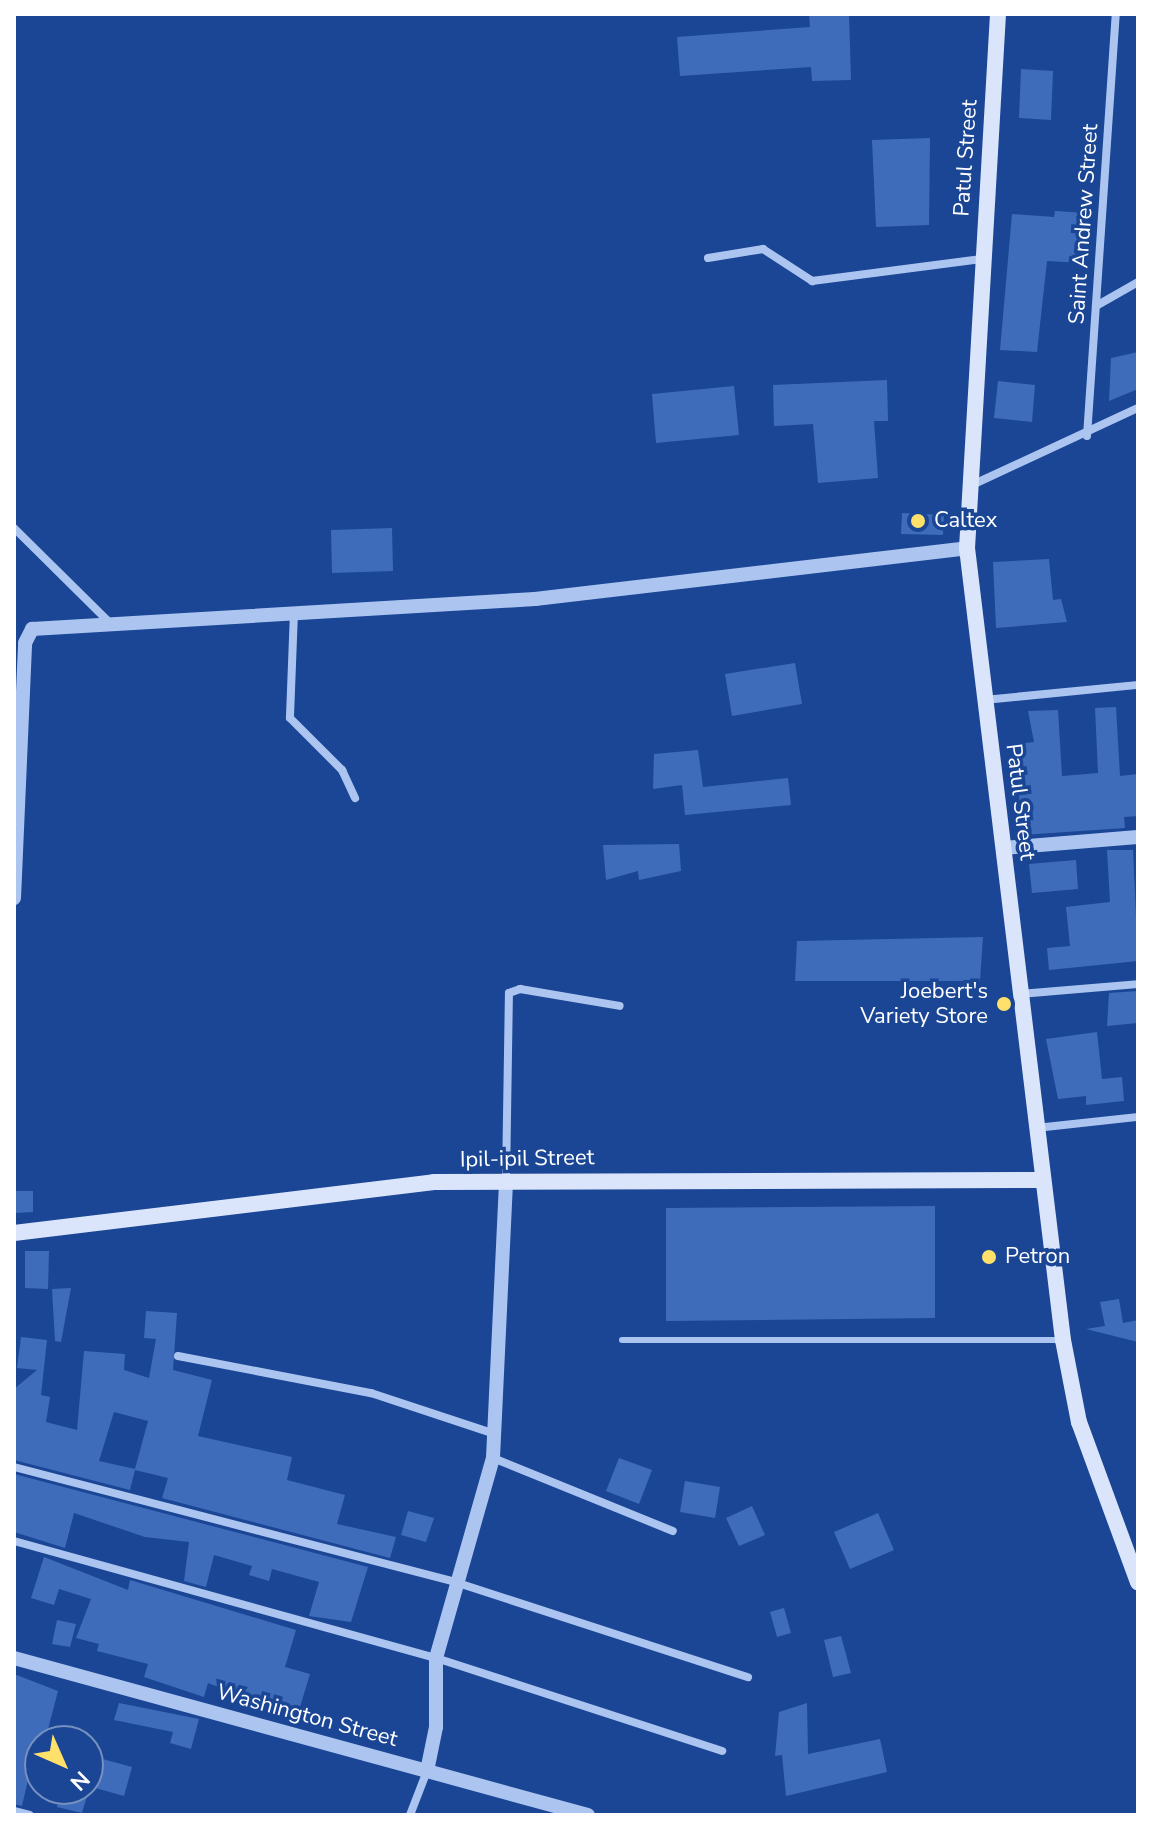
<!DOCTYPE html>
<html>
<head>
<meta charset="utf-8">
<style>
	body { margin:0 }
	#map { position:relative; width:1152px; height:1829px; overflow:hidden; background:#1a4695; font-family:"Nunito Sans",sans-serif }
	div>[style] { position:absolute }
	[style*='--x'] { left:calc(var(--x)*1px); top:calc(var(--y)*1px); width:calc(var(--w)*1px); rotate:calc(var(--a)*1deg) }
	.building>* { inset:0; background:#3e6cbb }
	.service>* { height:6px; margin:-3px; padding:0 3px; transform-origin:3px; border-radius:3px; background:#acc5f0 }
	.minor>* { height:8px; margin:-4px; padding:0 4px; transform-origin:4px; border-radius:4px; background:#acc5f0 }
	.tertiary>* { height:14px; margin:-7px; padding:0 7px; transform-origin:7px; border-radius:7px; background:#acc5f0 }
	.secondary>* { height:16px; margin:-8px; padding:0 8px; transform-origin:8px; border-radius:8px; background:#dae5fb }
	.dots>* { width:22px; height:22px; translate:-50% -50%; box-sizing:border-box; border:4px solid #1a4695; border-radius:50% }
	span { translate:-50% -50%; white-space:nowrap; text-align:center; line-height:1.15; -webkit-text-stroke:7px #1a4695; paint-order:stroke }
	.street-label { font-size:22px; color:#fff }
	.poi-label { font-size:22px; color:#fff }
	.left { translate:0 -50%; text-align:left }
	.right { translate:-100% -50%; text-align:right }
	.frame { position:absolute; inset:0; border:16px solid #fff; pointer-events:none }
	.north { position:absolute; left:24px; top:1725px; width:80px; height:80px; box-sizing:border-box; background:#1a4695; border:2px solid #7690bf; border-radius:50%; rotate:135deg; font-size:22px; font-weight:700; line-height:32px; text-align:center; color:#fff }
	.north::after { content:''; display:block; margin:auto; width:28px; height:36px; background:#ffe06b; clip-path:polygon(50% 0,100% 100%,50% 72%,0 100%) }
</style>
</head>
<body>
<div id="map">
	<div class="building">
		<div style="clip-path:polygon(809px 14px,849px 14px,851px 80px,812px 81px,811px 67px,680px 76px,677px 37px,810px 27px)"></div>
		<div style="clip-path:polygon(1021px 69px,1053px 71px,1051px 120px,1019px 118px)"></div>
		<div style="clip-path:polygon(930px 138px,929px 225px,876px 227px,872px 140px)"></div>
		<div style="clip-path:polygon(1055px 211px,1086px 213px,1082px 263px,1047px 261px,1037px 352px,1000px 350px,1012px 214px,1054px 217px)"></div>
		<div style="clip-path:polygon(1138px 352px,1138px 389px,1109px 401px,1111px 358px)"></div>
		<div style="clip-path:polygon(887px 380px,888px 421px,874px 421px,878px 478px,818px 483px,813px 424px,774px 426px,773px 385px)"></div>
		<div style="clip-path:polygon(998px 381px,1035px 385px,1032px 422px,994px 418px)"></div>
		<div style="clip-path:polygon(734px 386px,739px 435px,656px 443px,652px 394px)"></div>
		<div style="clip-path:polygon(902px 513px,944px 515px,943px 535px,901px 534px)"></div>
		<div style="clip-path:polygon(392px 528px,393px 571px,332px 573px,331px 530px)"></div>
		<div style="clip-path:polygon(1049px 559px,1053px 600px,1061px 599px,1067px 622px,996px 628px,993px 562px)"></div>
		<div style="clip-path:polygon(795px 663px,802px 704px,732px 716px,725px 674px)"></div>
		<div style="clip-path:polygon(1116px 707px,1120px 776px,1138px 774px,1138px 816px,1124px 817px,1125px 828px,1022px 835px,1015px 744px,1034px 742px,1028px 711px,1058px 710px,1062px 776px,1098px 773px,1095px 708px)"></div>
		<div style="clip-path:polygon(698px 750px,703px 787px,788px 778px,791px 805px,685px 815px,682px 785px,653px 789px,654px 754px)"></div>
		<div style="clip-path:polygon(679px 844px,681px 871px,639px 880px,638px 871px,606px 880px,603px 845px)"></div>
		<div style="clip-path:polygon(1107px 850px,1133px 850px,1138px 961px,1049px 970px,1047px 948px,1070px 946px,1066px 907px,1110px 902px)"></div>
		<div style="clip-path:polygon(1076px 860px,1078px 889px,1032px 893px,1029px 864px)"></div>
		<div style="clip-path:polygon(983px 937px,980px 981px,795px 981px,797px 941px)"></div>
		<div style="clip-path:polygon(1138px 991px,1138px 1023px,1107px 1026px,1109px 993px)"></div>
		<div style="clip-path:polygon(1097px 1032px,1102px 1079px,1122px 1077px,1124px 1101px,1086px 1105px,1086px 1096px,1058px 1099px,1046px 1039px)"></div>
		<div style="clip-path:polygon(15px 1191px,33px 1191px,33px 1212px,15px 1213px)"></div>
		<div style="clip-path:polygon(935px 1206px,935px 1318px,666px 1321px,666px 1208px)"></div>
		<div style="clip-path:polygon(25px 1251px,49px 1251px,48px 1289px,25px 1288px)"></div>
		<div style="clip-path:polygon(71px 1288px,61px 1342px,55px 1341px,52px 1289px)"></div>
		<div style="clip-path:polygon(1119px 1299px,1123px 1323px,1138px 1320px,1138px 1342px,1086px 1329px,1105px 1326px,1100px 1302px)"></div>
		<div style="clip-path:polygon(evenodd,146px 1311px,177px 1313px,173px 1370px,212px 1380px,198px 1436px,292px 1457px,287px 1480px,345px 1495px,337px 1524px,396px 1537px,390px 1558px,162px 1498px,168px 1478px,135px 1470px,130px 1490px,14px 1460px,14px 1389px,37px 1370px,17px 1368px,21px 1337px,47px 1340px,41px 1395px,50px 1397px,46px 1422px,77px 1430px,84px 1351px,125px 1354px,124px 1370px,149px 1378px,156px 1339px,144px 1338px,146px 1311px,114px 1412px,148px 1421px,135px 1469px,99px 1461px,114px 1412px)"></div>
		<div style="clip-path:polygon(619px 1458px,652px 1470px,639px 1504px,606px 1491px)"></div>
		<div style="clip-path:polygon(14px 1474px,368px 1567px,351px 1622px,309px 1616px,319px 1582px,272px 1569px,269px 1581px,249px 1575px,252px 1566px,214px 1555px,206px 1587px,184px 1581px,189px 1542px,145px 1537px,74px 1513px,65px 1548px,14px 1532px)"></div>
		<div style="clip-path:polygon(685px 1481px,720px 1487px,715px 1518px,680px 1512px)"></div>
		<div style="clip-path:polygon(752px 1506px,765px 1535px,739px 1546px,726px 1518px)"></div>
		<div style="clip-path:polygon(408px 1511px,434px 1518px,426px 1542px,401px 1535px)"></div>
		<div style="clip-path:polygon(878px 1513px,894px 1550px,850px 1569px,834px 1532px)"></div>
		<div style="clip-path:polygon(44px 1557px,128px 1590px,130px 1580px,296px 1630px,285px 1667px,310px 1674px,297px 1717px,208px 1683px,204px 1697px,144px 1677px,148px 1664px,97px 1651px,99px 1644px,76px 1638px,91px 1599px,59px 1589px,54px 1605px,31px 1598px)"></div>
		<div style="clip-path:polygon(784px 1608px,791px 1633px,777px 1637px,770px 1612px)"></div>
		<div style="clip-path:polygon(57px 1620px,76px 1624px,70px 1647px,52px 1644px)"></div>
		<div style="clip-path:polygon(841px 1636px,851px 1673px,833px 1677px,824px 1640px)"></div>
		<div style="clip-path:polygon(14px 1674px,58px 1691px,45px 1741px,37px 1741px,22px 1806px,14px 1804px)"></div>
		<div style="clip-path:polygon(119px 1703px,199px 1719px,191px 1749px,170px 1743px,173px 1732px,114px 1720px)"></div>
		<div style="clip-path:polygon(807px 1703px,808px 1754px,880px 1739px,887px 1772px,786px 1796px,782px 1755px,775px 1756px,779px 1712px)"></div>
		<div style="clip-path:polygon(88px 1755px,132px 1767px,124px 1796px,88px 1786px)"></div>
		<div style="clip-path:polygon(61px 1789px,89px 1789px,82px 1813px,57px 1807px)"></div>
	</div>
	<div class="service">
		<div style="--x:622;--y:1340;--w:441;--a:0"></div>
	</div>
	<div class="minor">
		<div style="--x:708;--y:258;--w:56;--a:-9.3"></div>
		<div style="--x:763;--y:249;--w:59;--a:33.1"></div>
		<div style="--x:812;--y:281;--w:171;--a:-7.4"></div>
		<div style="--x:1096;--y:306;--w:48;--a:-29.7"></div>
		<div style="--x:1087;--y:436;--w:423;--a:-86.1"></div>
		<div style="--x:972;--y:485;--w:183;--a:-24.9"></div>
		<div style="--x:14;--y:528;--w:132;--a:44.7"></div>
		<div style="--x:294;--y:612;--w:106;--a:92.2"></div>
		<div style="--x:290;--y:718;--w:74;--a:45"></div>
		<div style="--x:342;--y:770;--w:31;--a:65"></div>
		<div style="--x:984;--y:700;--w:155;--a:-5.6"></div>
		<div style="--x:1020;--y:994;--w:118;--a:-4.8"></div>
		<div style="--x:1036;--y:1128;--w:103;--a:-6.2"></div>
		<div style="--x:506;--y:1180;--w:187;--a:-89.1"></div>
		<div style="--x:509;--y:993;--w:12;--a:-20"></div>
		<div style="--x:520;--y:989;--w:101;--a:9.6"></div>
		<div style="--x:178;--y:1356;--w:197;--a:10.9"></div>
		<div style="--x:371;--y:1393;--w:131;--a:18.3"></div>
		<div style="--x:493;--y:1458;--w:194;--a:22.1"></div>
		<div style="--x:14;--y:1467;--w:459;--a:14.6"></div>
		<div style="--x:458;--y:1583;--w:305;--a:18"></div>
		<div style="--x:14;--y:1541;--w:438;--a:15.5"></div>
		<div style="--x:436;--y:1658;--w:301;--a:18"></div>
		<div style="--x:14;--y:1811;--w:16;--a:14"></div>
		<div style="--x:410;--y:1815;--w:47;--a:-68.9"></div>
	</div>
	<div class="tertiary">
		<div style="--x:1004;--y:848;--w:134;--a:-4.7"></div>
		<div style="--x:14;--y:898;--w:255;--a:-87.5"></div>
		<div style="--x:25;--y:643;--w:16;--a:-63"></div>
		<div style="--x:32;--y:629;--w:504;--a:-3.41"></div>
		<div style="--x:535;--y:599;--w:435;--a:-6.7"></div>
		<div style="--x:14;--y:1658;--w:595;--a:15.3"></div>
		<div style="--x:427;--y:1771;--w:45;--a:-78.4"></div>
		<div style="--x:436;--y:1727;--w:69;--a:-90"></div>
		<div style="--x:436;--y:1658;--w:208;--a:-74.1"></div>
		<div style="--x:493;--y:1458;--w:278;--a:-87.3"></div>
	</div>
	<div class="secondary">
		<div style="--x:998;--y:14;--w:535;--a:93.32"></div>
		<div style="--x:967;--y:548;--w:798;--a:83.09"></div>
		<div style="--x:1063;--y:1340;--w:84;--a:79"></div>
		<div style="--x:1079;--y:1422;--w:171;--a:69.8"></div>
		<div style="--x:14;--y:1233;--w:423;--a:-6.9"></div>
		<div style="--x:434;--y:1182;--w:609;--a:-0.19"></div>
	</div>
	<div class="dots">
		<div style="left:918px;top:521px;background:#ffe06b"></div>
		<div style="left:1004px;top:1004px;background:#ffe06b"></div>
		<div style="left:989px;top:1257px;background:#ffe06b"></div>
	</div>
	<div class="street-label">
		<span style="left:966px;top:158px;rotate:-86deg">Patul Street</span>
		<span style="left:1084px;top:224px;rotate:-86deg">Saint Andrew Street</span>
		<span style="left:1020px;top:802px;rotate:83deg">Patul Street</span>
		<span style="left:527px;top:1159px;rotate:-1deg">Ipil-ipil Street</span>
		<span style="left:307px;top:1716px;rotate:15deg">Washington Street</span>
	</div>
	<div class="poi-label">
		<span class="left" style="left:934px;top:521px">Caltex</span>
		<span class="right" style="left:988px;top:1004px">Joebert's<br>Variety Store</span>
		<span class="left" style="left:1005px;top:1257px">Petron</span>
	</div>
	<div class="frame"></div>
	<div class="north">N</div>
</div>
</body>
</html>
